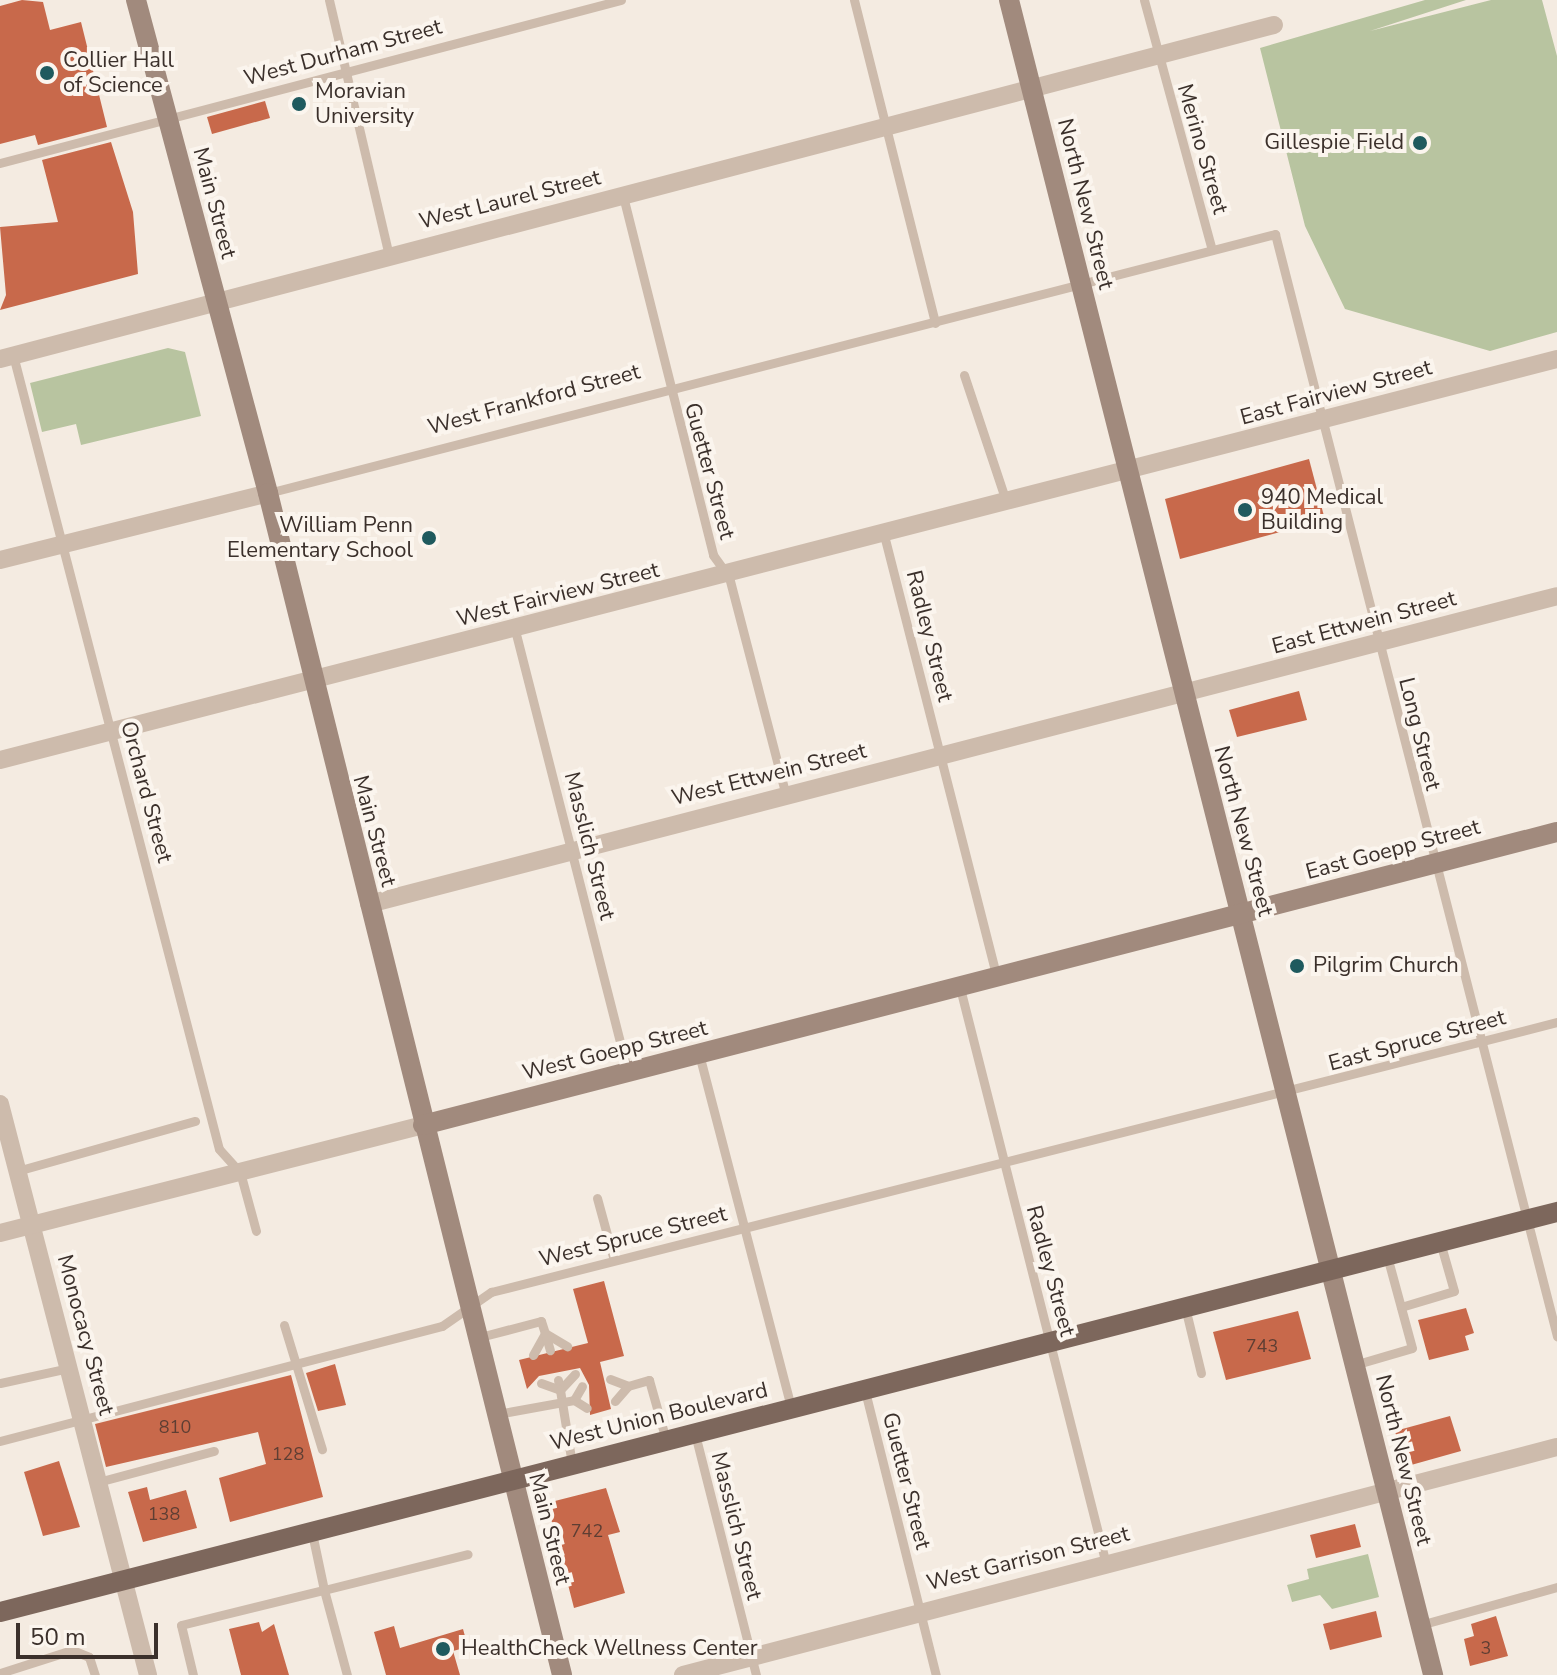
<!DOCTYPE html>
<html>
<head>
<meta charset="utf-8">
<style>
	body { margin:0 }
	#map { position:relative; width:1557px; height:1675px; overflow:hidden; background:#f4ebe1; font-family:"Nunito Sans",sans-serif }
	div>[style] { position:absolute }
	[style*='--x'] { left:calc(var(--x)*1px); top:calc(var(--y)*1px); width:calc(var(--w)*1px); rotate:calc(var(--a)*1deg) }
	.green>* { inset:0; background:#b8c4a0 }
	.building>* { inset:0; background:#c8694b }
	.lane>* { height:9px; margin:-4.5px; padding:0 4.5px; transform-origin:4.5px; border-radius:4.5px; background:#cdbbac }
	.street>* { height:18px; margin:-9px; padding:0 9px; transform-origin:9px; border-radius:9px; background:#cdbbac }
	.secondary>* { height:20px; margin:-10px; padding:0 10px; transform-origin:10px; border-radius:10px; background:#a18a7d }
	.primary>* { height:20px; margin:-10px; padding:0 10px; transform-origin:10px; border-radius:10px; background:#7d675c }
	.dots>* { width:22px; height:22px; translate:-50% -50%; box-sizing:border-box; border:4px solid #fbf5ee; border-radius:50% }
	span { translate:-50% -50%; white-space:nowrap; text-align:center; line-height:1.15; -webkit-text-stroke:8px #fbf5ee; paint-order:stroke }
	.number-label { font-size:18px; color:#5e3e33 }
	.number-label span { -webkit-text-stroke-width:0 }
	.street-label { font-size:22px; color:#3b302b }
	.poi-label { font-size:22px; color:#3b302b }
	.left { translate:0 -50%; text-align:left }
	.right { translate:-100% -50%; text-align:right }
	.scale { position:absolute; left:16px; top:1623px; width:142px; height:36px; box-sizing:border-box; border:4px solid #3b302b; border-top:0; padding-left:10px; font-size:24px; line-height:28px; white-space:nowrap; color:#3b302b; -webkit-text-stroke:6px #fbf5ee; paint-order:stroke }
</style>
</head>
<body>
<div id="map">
	<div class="green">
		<div style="clip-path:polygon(1425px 0,1466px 0,1370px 31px,1491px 0,1542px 0,1557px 56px,1557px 332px,1490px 351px,1345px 309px,1305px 226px,1260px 48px)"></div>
		<div style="clip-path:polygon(168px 348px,185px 352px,201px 416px,81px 445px,76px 424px,42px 432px,30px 383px)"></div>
		<div style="clip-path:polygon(1368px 1554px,1379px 1597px,1332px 1609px,1320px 1595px,1292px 1602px,1287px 1585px,1309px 1579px,1307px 1569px)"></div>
	</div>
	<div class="building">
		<div style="clip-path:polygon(22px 0,43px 2px,50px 30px,81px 22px,107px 127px,38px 145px,35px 135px,0 144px,0 6px)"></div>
		<div style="clip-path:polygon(265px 101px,270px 118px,212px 134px,207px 117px)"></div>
		<div style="clip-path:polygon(111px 142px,133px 212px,138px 274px,0 310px,6px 295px,0 227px,58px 222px,42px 160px)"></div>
		<div style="clip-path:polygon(1309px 459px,1325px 520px,1180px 559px,1165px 499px)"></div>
		<div style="clip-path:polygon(1299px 691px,1307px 720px,1237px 737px,1229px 710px)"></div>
		<div style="clip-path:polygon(604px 1281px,624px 1356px,600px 1362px,611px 1409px,590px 1415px,589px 1385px,580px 1368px,539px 1376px,527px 1389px,519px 1360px,588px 1343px,573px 1289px)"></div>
		<div style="clip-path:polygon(1466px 1308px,1474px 1333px,1465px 1336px,1469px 1350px,1429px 1360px,1418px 1320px)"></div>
		<div style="clip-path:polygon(1298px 1311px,1311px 1359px,1226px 1380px,1213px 1332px)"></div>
		<div style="clip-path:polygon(335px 1364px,346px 1405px,318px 1411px,306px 1373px)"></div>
		<div style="clip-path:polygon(291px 1375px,323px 1497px,230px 1522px,219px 1478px,266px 1464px,258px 1432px,106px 1467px,95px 1424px)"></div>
		<div style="clip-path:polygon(1450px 1416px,1461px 1451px,1404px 1467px,1395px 1431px)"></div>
		<div style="clip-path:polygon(59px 1461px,80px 1527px,43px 1536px,24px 1472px)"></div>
		<div style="clip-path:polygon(147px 1487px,150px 1500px,186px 1490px,197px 1528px,143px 1542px,128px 1492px)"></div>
		<div style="clip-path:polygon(606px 1488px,620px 1532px,608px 1535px,625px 1593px,574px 1608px,547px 1503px)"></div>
		<div style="clip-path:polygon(1355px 1524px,1361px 1547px,1316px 1558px,1310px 1535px)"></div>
		<div style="clip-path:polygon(1376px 1611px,1382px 1637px,1330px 1650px,1323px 1624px)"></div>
		<div style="clip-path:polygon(1496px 1616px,1508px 1656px,1470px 1666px,1464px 1639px,1474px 1636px,1471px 1624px)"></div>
		<div style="clip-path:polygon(259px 1622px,262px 1632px,274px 1624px,289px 1675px,241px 1675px,229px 1629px)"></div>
		<div style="clip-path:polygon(394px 1626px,400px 1648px,463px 1629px,468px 1647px,453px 1651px,460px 1675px,386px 1675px,374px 1632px)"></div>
	</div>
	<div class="lane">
		<div style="--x:329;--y:0;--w:263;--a:76.8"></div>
		<div style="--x:854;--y:0;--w:333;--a:75.9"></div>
		<div style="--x:1144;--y:0;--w:259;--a:74.8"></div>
		<div style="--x:0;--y:163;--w:642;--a:-14.71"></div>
		<div style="--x:623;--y:196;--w:370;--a:75.9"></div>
		<div style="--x:713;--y:555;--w:27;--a:54"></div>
		<div style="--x:729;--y:577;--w:226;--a:75.4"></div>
		<div style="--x:13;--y:355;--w:820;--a:75.46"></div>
		<div style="--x:219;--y:1149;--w:31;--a:48"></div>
		<div style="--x:240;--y:1172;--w:61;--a:74.8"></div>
		<div style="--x:964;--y:375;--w:133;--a:71.6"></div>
		<div style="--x:268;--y:493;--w:1040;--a:-14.42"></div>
		<div style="--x:1275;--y:234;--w:1138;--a:75.65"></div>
		<div style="--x:884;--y:535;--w:455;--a:75.7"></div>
		<div style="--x:515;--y:630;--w:456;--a:75.7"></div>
		<div style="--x:960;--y:988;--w:594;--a:75.78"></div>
		<div style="--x:699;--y:1054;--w:366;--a:75.4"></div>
		<div style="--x:17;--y:1171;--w:185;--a:-15.7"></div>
		<div style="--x:597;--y:1198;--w:64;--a:74.7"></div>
		<div style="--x:1185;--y:1307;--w:68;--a:76.4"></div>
		<div style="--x:1401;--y:1307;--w:55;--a:-16.8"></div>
		<div style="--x:1454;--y:1291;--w:51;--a:-105.9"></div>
		<div style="--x:284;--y:1325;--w:130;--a:73"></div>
		<div style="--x:480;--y:1337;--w:63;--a:-14.7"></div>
		<div style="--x:541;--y:1321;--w:13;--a:72"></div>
		<div style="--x:545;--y:1333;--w:26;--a:31"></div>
		<div style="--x:533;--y:1355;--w:25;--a:-61"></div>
		<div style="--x:545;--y:1333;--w:18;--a:74"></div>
		<div style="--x:1354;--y:1365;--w:60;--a:-16.3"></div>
		<div style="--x:1412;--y:1348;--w:95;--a:-105.2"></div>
		<div style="--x:610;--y:1379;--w:19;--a:21"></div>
		<div style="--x:628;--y:1386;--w:20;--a:131"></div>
		<div style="--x:558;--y:1380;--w:10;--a:79"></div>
		<div style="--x:560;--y:1390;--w:22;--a:-47"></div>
		<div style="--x:0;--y:1383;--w:71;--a:-12.3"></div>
		<div style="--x:541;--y:1383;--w:20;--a:20"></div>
		<div style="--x:560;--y:1390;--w:75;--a:80.8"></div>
		<div style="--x:628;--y:1386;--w:22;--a:-16"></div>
		<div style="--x:649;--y:1380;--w:62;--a:74.2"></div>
		<div style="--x:865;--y:1391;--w:293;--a:76"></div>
		<div style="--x:574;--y:1400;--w:15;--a:32"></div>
		<div style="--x:497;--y:1414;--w:78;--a:-10.3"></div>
		<div style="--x:574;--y:1400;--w:16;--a:-60"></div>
		<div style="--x:695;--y:1434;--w:249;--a:75.8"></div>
		<div style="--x:0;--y:1441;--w:457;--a:-14.6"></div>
		<div style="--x:442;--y:1326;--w:60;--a:-34.8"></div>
		<div style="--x:491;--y:1292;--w:1100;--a:-14.21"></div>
		<div style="--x:98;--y:1482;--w:120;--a:-15"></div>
		<div style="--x:312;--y:1533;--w:58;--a:78.1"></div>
		<div style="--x:324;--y:1590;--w:148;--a:-14"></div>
		<div style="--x:1420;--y:1625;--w:142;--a:-15.5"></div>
		<div style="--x:0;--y:1673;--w:76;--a:-17.7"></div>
		<div style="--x:72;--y:1650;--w:18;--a:22"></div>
		<div style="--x:89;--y:1657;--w:19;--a:72"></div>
		<div style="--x:193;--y:1675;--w:51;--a:-103.5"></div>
		<div style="--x:181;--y:1625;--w:147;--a:-13.8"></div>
		<div style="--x:324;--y:1590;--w:88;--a:74.9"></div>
	</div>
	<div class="street">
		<div style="--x:0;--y:359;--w:1317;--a:-14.69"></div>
		<div style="--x:0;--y:560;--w:276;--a:-14"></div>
		<div style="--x:0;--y:760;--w:1608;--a:-14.44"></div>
		<div style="--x:369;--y:904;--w:1227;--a:-14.53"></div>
		<div style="--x:0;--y:1104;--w:590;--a:75.47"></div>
		<div style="--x:0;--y:1233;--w:437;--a:-14.3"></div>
		<div style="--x:683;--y:1675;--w:903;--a:-14.62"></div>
	</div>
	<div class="secondary">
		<div style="--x:136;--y:0;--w:510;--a:75.01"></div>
		<div style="--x:268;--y:493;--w:1218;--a:76.03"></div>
		<div style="--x:1009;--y:0;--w:1728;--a:75.79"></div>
		<div style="--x:423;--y:1125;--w:1171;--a:-14.49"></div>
	</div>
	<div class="primary">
		<div style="--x:0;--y:1612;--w:1608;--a:-14.41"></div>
	</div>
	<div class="dots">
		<div style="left:47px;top:73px;background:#1f5a5e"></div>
		<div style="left:299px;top:104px;background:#1f5a5e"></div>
		<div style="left:1420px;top:143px;background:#1f5a5e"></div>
		<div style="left:1245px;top:510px;background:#1f5a5e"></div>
		<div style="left:429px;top:538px;background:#1f5a5e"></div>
		<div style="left:1297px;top:966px;background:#1f5a5e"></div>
		<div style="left:443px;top:1649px;background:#1f5a5e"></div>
	</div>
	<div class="number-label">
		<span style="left:1262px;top:1346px">743</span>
		<span style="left:175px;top:1427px">810</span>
		<span style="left:288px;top:1454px">128</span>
		<span style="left:164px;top:1514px">138</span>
		<span style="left:587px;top:1531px">742</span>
		<span style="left:1486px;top:1648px">3</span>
	</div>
	<div class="street-label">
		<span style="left:343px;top:53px;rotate:-15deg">West Durham Street</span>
		<span style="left:1202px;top:149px;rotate:74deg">Merino Street</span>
		<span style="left:510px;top:200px;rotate:-14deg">West Laurel Street</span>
		<span style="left:214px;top:203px;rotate:75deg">Main Street</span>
		<span style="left:1085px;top:204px;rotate:76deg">North New Street</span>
		<span style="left:1336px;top:393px;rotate:-15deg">East Fairview Street</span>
		<span style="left:534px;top:400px;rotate:-15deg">West Frankford Street</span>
		<span style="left:709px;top:471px;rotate:75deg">Guetter Street</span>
		<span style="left:558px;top:595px;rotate:-14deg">West Fairview Street</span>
		<span style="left:1364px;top:623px;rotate:-15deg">East Ettwein Street</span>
		<span style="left:929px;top:636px;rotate:76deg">Radley Street</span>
		<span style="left:1419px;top:734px;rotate:76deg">Long Street</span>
		<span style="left:769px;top:775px;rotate:-14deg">West Ettwein Street</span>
		<span style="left:146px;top:792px;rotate:75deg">Orchard Street</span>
		<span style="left:374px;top:831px;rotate:75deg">Main Street</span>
		<span style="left:1243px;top:831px;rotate:75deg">North New Street</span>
		<span style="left:589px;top:846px;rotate:76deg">Masslich Street</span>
		<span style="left:1393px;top:850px;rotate:-15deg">East Goepp Street</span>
		<span style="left:1417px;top:1041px;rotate:-15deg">East Spruce Street</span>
		<span style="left:615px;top:1051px;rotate:-14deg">West Goepp Street</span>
		<span style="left:633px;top:1237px;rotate:-14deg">West Spruce Street</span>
		<span style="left:1050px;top:1271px;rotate:75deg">Radley Street</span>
		<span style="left:85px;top:1335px;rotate:75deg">Monocacy Street</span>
		<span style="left:659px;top:1417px;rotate:-14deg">West Union Boulevard</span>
		<span style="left:1403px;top:1460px;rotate:76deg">North New Street</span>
		<span style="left:906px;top:1481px;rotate:76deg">Guetter Street</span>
		<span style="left:736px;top:1526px;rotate:76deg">Masslich Street</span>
		<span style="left:549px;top:1529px;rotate:76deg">Main Street</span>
		<span style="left:1028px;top:1559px;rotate:-14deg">West Garrison Street</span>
	</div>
	<div class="poi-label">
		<span class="left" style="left:63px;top:73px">Collier Hall<br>of Science</span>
		<span class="left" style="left:315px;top:104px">Moravian<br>University</span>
		<span class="right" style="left:1404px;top:143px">Gillespie Field</span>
		<span class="left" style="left:1261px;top:510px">940 Medical<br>Building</span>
		<span class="right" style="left:413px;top:538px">William Penn<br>Elementary School</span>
		<span class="left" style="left:1313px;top:966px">Pilgrim Church</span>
		<span class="left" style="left:461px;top:1649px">HealthCheck Wellness Center</span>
	</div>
	<div class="scale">50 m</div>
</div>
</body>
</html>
